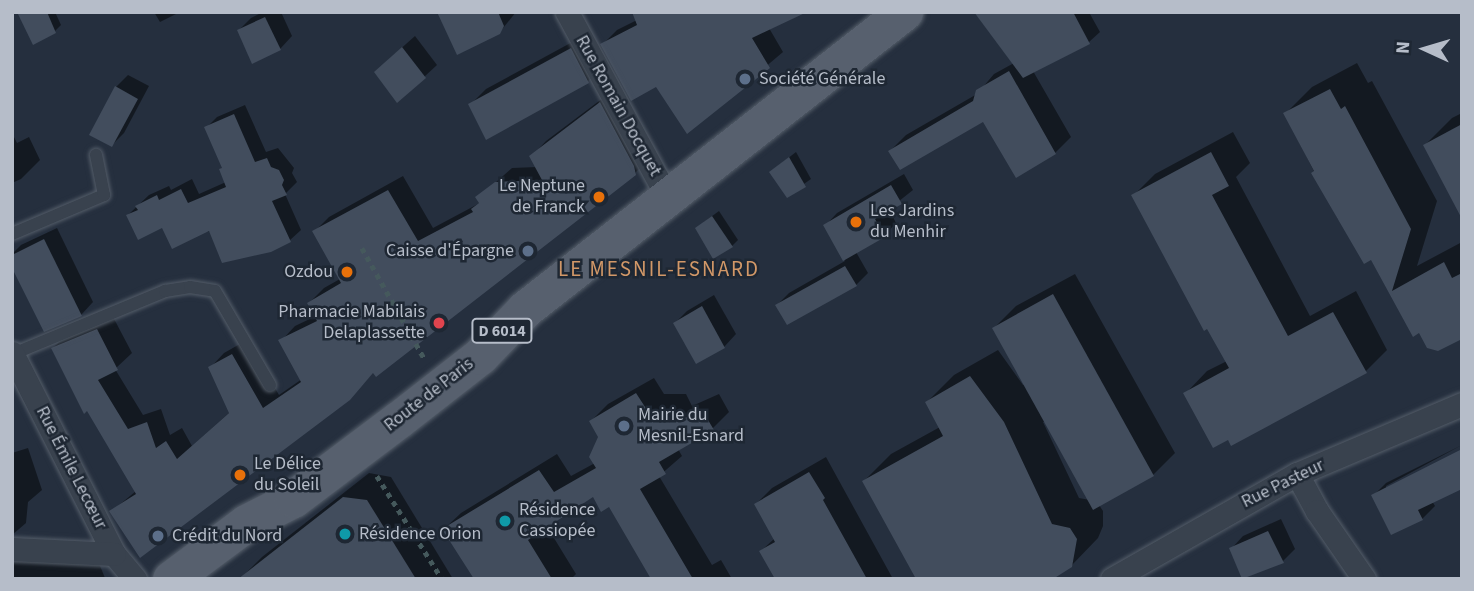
<!DOCTYPE html>
<html>
<head>
<meta charset="utf-8">
<style>
	body { margin:0 }
	#map { position:relative; width:1474px; height:591px; overflow:hidden; background:#252f3e; font-family:"Source Sans 3",sans-serif }
	div>[style] { position:absolute }
	[style*='--x'] { left:calc(var(--x)*1px); top:calc(var(--y)*1px); width:calc(var(--w)*1px); rotate:calc(var(--a)*1deg) }
	.shadow>* { inset:0; background:#0007 }
	.building>* { inset:0; background:#424d5d }
	.path>* { height:4.5px; margin-top:-2.25px; transform-origin:0; background:repeating-linear-gradient(90deg,#45595c 0 5px,transparent 0 10px) }
	.roads { filter:drop-shadow(0 0 2px #545d69) drop-shadow(0 0 2px #545d69) }
	.lane>* { height:12px; margin:-6px; padding:0 6px; transform-origin:6px; border-radius:6px; background:#39424e }
	.street>* { height:23px; margin:-11.5px; padding:0 11.5px; transform-origin:11.5px; border-radius:11.5px; background:#39424e }
	.primary>* { height:37px; margin:-18.5px; padding:0 18.5px; transform-origin:18.5px; border-radius:18.5px; background:#57606e }
	.dots>* { width:19px; height:19px; translate:-50% -50%; box-sizing:border-box; border:4px solid #1e2733; border-radius:50% }
	span { translate:-50% -50%; white-space:nowrap; text-align:center; line-height:1.15; -webkit-text-stroke:5px #1e2733; paint-order:stroke }
	.shield-label span { padding:2px 5px; background:#1e2733; border:2px solid; border-radius:5px; -webkit-text-stroke-width:0 }
	.shield-label { font-size:16px; color:#b6bdc9; font-weight:700 }
	.poi-label { font-size:18px; color:#b6bdc9 }
	.left { translate:0 -50%; text-align:left }
	.right { translate:-100% -50%; text-align:right }
	.street-label { font-size:18px; color:#b6bdc9 }
	.quarter-label { font-size:21px; color:#d29868; letter-spacing:2px }
	.frame { position:absolute; inset:0; border:14px solid #b6bdc9; pointer-events:none }
	.north { position:absolute; left:1390px; top:14px; width:70px; height:70px; -webkit-text-stroke:5px #1e2733; paint-order:stroke; rotate:274deg; font-size:19px; font-weight:700; line-height:28px; text-align:center; color:#b6bdc9 }
	.north::after { content:''; display:block; margin:auto; width:24px; height:32px; background:#b6bdc9; clip-path:polygon(50% 0,100% 100%,50% 72%,0 100%) }
</style>
</head>
<body>
<div id="map">
	<div class="shadow">
		<div style="clip-path:polygon(37px 12px,55px 12px,61px 25px,55px 31px)"></div>
		<div style="clip-path:polygon(154px 12px,180px 12px,160px 22px)"></div>
		<div style="clip-path:polygon(263px 12px,281px 12px,292px 36px,280px 49px,239px 30px,251px 18px)"></div>
		<div style="clip-path:polygon(440px 12px,516px 12px,499px 33px)"></div>
		<div style="clip-path:polygon(976px 12px,1092px 12px,1090px 14px,1100px 32px,1089px 42px,1033px 71px,1071px 137px,1055px 153px,983px 119px,890px 151px,906px 135px,977px 94px,994px 74px,1014px 63px)"></div>
		<div style="clip-path:polygon(637px 20px,769px 28px,783px 52px,688px 132px,657px 84px,603px 44px,617px 30px)"></div>
		<div style="clip-path:polygon(587px 34px,604px 65px,588px 81px,487px 138px,470px 105px,486px 89px)"></div>
		<div style="clip-path:polygon(415px 36px,437px 65px,424px 77px,388px 60px)"></div>
		<div style="clip-path:polygon(1357px 63px,1368px 83px,1372px 81px,1437px 201px,1417px 266px,1462px 242px,1462px 337px,1420px 331px,1413px 334px,1372px 257px,1341px 217px,1338px 219px,1285px 114px,1312px 87px)"></div>
		<div style="clip-path:polygon(128px 75px,149px 86px,124px 133px,112px 145px,116px 87px)"></div>
		<div style="clip-path:polygon(615px 89px,650px 158px,635px 173px,374px 371px,364px 383px,112px 511px,136px 491px,53px 348px,68px 333px,112px 315px,132px 353px,115px 369px,143px 415px,161px 409px,170px 435px,182px 428px,192px 446px,230px 412px,210px 368px,224px 353px,247px 340px,279px 395px,302px 379px,281px 341px,295px 326px,316px 316px,309px 303px,324px 288px,340px 279px,314px 232px,329px 217px,403px 176px,433px 228px,478px 204px,481px 202px,478px 198px,512px 168px,537px 167px,532px 156px,546px 141px)"></div>
		<div style="clip-path:polygon(245px 105px,266px 152px,278px 148px,294px 168px,292px 173px,297px 182px,285px 194px,301px 230px,289px 241px,163px 226px,128px 215px,149px 195px,169px 186px,171px 190px,192px 179px,199px 194px,226px 182px,224px 167px,206px 128px,217px 117px)"></div>
		<div style="clip-path:polygon(1462px 113px,1462px 196px,1425px 145px,1452px 118px)"></div>
		<div style="clip-path:polygon(1233px 132px,1250px 163px,1236px 177px,1310px 316px,1356px 291px,1387px 350px,1365px 372px,1186px 393px,1207px 371px,1227px 361px,1133px 196px,1155px 174px)"></div>
		<div style="clip-path:polygon(12px 133px,17px 143px,29px 137px,40px 160px,21px 179px,12px 183px)"></div>
		<div style="clip-path:polygon(796px 152px,811px 179px,788px 195px,778px 166px)"></div>
		<div style="clip-path:polygon(904px 174px,913px 190px,889px 209px,896px 223px,884px 236px,856px 252px,868px 273px,856px 285px,777px 305px,789px 293px,845px 261px,825px 226px,837px 213px)"></div>
		<div style="clip-path:polygon(719px 211px,738px 240px,732px 246px,704px 222px)"></div>
		<div style="clip-path:polygon(57px 228px,93px 302px,81px 315px,12px 264px,12px 254px,21px 245px)"></div>
		<div style="clip-path:polygon(evenodd,1075px 274px,1175px 453px,1153px 475px,1099px 505px,1103px 511px,1103px 526px,1098px 538px,1071px 566px,864px 481px,891px 454px,940px 427px,927px 402px,954px 375px,998px 350px,1023px 385px,1025px 384px,994px 328px,1016px 306px,1075px 274px,1046px 421px,1090px 500px,1079px 498px,1043px 422px,1046px 421px)"></div>
		<div style="clip-path:polygon(714px 295px,736px 334px,724px 347px,675px 323px,687px 311px)"></div>
		<div style="clip-path:polygon(654px 378px,664px 394px,686px 394px,692px 406px,719px 394px,729px 412px,712px 429px,678px 449px,682px 456px,659px 476px,712px 565px,721px 560px,732px 579px,653px 579px,609px 505px,593px 494px,546px 525px,576px 574px,571px 579px,476px 579px,444px 529px,461px 513px,557px 454px,571px 476px,595px 463px,600px 437px,591px 421px,608px 404px)"></div>
		<div style="clip-path:polygon(1462px 445px,1386px 486px,1386px 490px,1432px 501px,1435px 506px,1422px 519px,1373px 496px,1386px 483px)"></div>
		<div style="clip-path:polygon(28px 448px,42px 490px,28px 502px,26px 523px,12px 535px,12px 453px)"></div>
		<div style="clip-path:polygon(826px 457px,893px 579px,826px 579px,761px 551px,775px 538px,756px 504px,772px 488px)"></div>
		<div style="clip-path:polygon(369px 473px,391px 477px,453px 579px,240px 579px,262px 557px)"></div>
		<div style="clip-path:polygon(1281px 519px,1295px 549px,1283px 561px,1244px 578px,1231px 549px,1243px 536px)"></div>
		<div style="clip-path:polygon(12px 546px,96px 556px,105px 578px,12px 579px)"></div>
	</div>
	<div class="building">
		<div style="clip-path:polygon(17px 12px,47px 12px,56px 33px,33px 45px)"></div>
		<div style="clip-path:polygon(437px 12px,498px 12px,504px 26px,500px 34px,457px 55px)"></div>
		<div style="clip-path:polygon(632px 12px,807px 12px,752px 38px,770px 68px,687px 134px,656px 87px,631px 101px,600px 44px,637px 25px)"></div>
		<div style="clip-path:polygon(974px 12px,1073px 12px,1090px 44px,1023px 78px)"></div>
		<div style="clip-path:polygon(265px 17px,281px 50px,252px 64px,237px 30px)"></div>
		<div style="clip-path:polygon(402px 47px,426px 78px,397px 103px,374px 72px)"></div>
		<div style="clip-path:polygon(571px 48px,589px 83px,486px 140px,468px 104px)"></div>
		<div style="clip-path:polygon(1009px 71px,1056px 154px,1016px 178px,983px 122px,900px 170px,888px 151px,973px 101px,976px 90px)"></div>
		<div style="clip-path:polygon(115px 86px,138px 99px,112px 147px,89px 135px)"></div>
		<div style="clip-path:polygon(1330px 89px,1341px 109px,1345px 106px,1411px 229px,1392px 291px,1444px 262px,1452px 278px,1462px 273px,1462px 339px,1438px 351px,1427px 348px,1419px 333px,1413px 337px,1371px 260px,1364px 264px,1311px 173px,1314px 171px,1283px 113px)"></div>
		<div style="clip-path:polygon(600px 102px,634px 166px,636px 175px,394px 363px,376px 377px,373px 373px,350px 400px,140px 558px,109px 511px,136px 494px,87px 411px,84px 414px,51px 348px,97px 329px,118px 370px,98px 380px,128px 429px,147px 422px,156px 448px,166px 441px,177px 459px,229px 413px,208px 367px,232px 354px,263px 408px,301px 382px,278px 340px,317px 321px,307px 303px,341px 283px,312px 231px,388px 190px,418px 241px,473px 212px,471px 209px,479px 203px,475px 197px,495px 182px,542px 180px,529px 156px)"></div>
		<div style="clip-path:polygon(234px 114px,255px 162px,267px 158px,271px 167px,279px 170px,284px 180px,282px 185px,287px 195px,272px 201px,291px 242px,271px 252px,222px 263px,209px 231px,172px 249px,162px 228px,138px 240px,126px 215px,138px 210px,135px 206px,157px 195px,159px 200px,181px 189px,188px 203px,226px 187px,219px 169px,222px 168px,204px 127px)"></div>
		<div style="clip-path:polygon(1462px 124px,1462px 219px,1423px 145px)"></div>
		<div style="clip-path:polygon(1211px 152px,1229px 186px,1212px 195px,1288px 336px,1333px 312px,1367px 373px,1231px 446px,1228px 440px,1213px 448px,1183px 393px,1229px 368px,1207px 329px,1204px 331px,1131px 195px)"></div>
		<div style="clip-path:polygon(789px 157px,806px 187px,787px 198px,769px 172px)"></div>
		<div style="clip-path:polygon(891px 185px,902px 204px,875px 219px,885px 237px,843px 261px,823px 225px)"></div>
		<div style="clip-path:polygon(712px 216px,733px 247px,713px 259px,695px 228px)"></div>
		<div style="clip-path:polygon(44px 239px,82px 316px,44px 332px,12px 268px,12px 255px)"></div>
		<div style="clip-path:polygon(845px 266px,857px 286px,787px 325px,775px 305px)"></div>
		<div style="clip-path:polygon(1053px 294px,1154px 476px,1093px 510px,992px 328px)"></div>
		<div style="clip-path:polygon(702px 306px,725px 348px,696px 364px,673px 323px)"></div>
		<div style="clip-path:polygon(970px 376px,1004px 422px,1052px 524px,1070px 528px,1077px 539px,1072px 567px,1053px 579px,916px 579px,862px 481px,943px 436px,925px 402px)"></div>
		<div style="clip-path:polygon(636px 393px,647px 410px,669px 411px,675px 422px,702px 410px,714px 430px,659px 462px,666px 474px,640px 489px,693px 579px,651px 579px,609px 507px,601px 512px,593px 497px,528px 540px,552px 579px,474px 579px,442px 529px,539px 470px,554px 492px,596px 468px,589px 457px,598px 437px,589px 421px)"></div>
		<div style="clip-path:polygon(1462px 449px,1462px 489px,1418px 510px,1423px 520px,1391px 535px,1371px 495px)"></div>
		<div style="clip-path:polygon(809px 472px,825px 498px,823px 500px,867px 579px,775px 579px,759px 551px,775px 542px,754px 504px)"></div>
		<div style="clip-path:polygon(343px 497px,367px 500px,416px 579px,238px 579px)"></div>
		<div style="clip-path:polygon(1268px 531px,1284px 563px,1242px 579px,1229px 548px)"></div>
	</div>
	<div class="path">
		<div style="--x:362;--y:248;--w:129;--a:60.6"></div>
		<div style="--x:377;--y:476;--w:122;--a:57.7"></div>
	</div>
	<div class="roads">
		<div class="lane">
			<div style="--x:12;--y:234;--w:100;--a:-23"></div>
			<div style="--x:104;--y:195;--w:41;--a:-101.3"></div>
			<div style="--x:13;--y:354;--w:165;--a:-22.5"></div>
			<div style="--x:165;--y:291;--w:25;--a:-9"></div>
			<div style="--x:190;--y:287;--w:25;--a:9"></div>
			<div style="--x:215;--y:291;--w:109;--a:59.7"></div>
		</div>
		<div class="street">
			<div style="--x:567;--y:12;--w:214;--a:61.5"></div>
			<div style="--x:12;--y:353;--w:225;--a:63.1"></div>
			<div style="--x:114;--y:554;--w:33;--a:50"></div>
			<div style="--x:1297;--y:474;--w:42;--a:61.6"></div>
			<div style="--x:1317;--y:511;--w:83;--a:55.3"></div>
			<div style="--x:12;--y:549;--w:102;--a:2.8"></div>
			<div style="--x:1112;--y:579;--w:213;--a:-29.6"></div>
			<div style="--x:1297;--y:474;--w:179;--a:-23"></div>
		</div>
		<div class="primary">
			<div style="--x:171;--y:579;--w:94;--a:-36.7"></div>
			<div style="--x:246;--y:523;--w:53;--a:-27.1"></div>
			<div style="--x:293;--y:499;--w:131;--a:-37"></div>
			<div style="--x:398;--y:420;--w:104;--a:-38"></div>
			<div style="--x:480;--y:356;--w:65;--a:-46.2"></div>
			<div style="--x:525;--y:309;--w:482;--a:-38.1"></div>
		</div>
	</div>
	<div class="dots">
		<div style="left:745px;top:79px;background:#5c6f8a"></div>
		<div style="left:599px;top:197px;background:#e8710a"></div>
		<div style="left:856px;top:222px;background:#e8710a"></div>
		<div style="left:528px;top:251px;background:#5c6f8a"></div>
		<div style="left:347px;top:272px;background:#e8710a"></div>
		<div style="left:439px;top:323px;background:#e0444e"></div>
		<div style="left:624px;top:426px;background:#5c6f8a"></div>
		<div style="left:240px;top:475px;background:#e8710a"></div>
		<div style="left:505px;top:521px;background:#0f9aa8"></div>
		<div style="left:345px;top:534px;background:#0f9aa8"></div>
		<div style="left:158px;top:536px;background:#5c6f8a"></div>
	</div>
	<div class="shield-label">
		<span style="left:502px;top:331px">D 6014</span>
	</div>
	<div class="poi-label">
		<span class="left" style="left:759px;top:79px">Société Générale</span>
		<span class="right" style="left:585px;top:197px">Le Neptune<br>de Franck</span>
		<span class="left" style="left:870px;top:222px">Les Jardins<br>du Menhir</span>
		<span class="right" style="left:514px;top:251px">Caisse d'Épargne</span>
		<span class="right" style="left:333px;top:272px">Ozdou</span>
		<span class="right" style="left:425px;top:323px">Pharmacie Mabilais<br>Delaplassette</span>
		<span class="left" style="left:638px;top:426px">Mairie du<br>Mesnil-Esnard</span>
		<span class="left" style="left:254px;top:475px">Le Délice<br>du Soleil</span>
		<span class="left" style="left:519px;top:521px">Résidence<br>Cassiopée</span>
		<span class="left" style="left:359px;top:534px">Résidence Orion</span>
		<span class="left" style="left:172px;top:536px">Crédit du Nord</span>
	</div>
	<div class="street-label">
		<span style="left:618px;top:106px;rotate:61deg">Rue Romain Docquet</span>
		<span style="left:429px;top:395px;rotate:-38deg">Route de Paris</span>
		<span style="left:71px;top:468px;rotate:63deg">Rue Émile Lecœur</span>
		<span style="left:1283px;top:484px;rotate:-26deg">Rue Pasteur</span>
	</div>
	<div class="quarter-label">
		<span style="left:659px;top:269px">LE MESNIL-ESNARD</span>
	</div>
	<div class="frame"></div>
	<div class="north">N</div>
</div>
</body>
</html>
